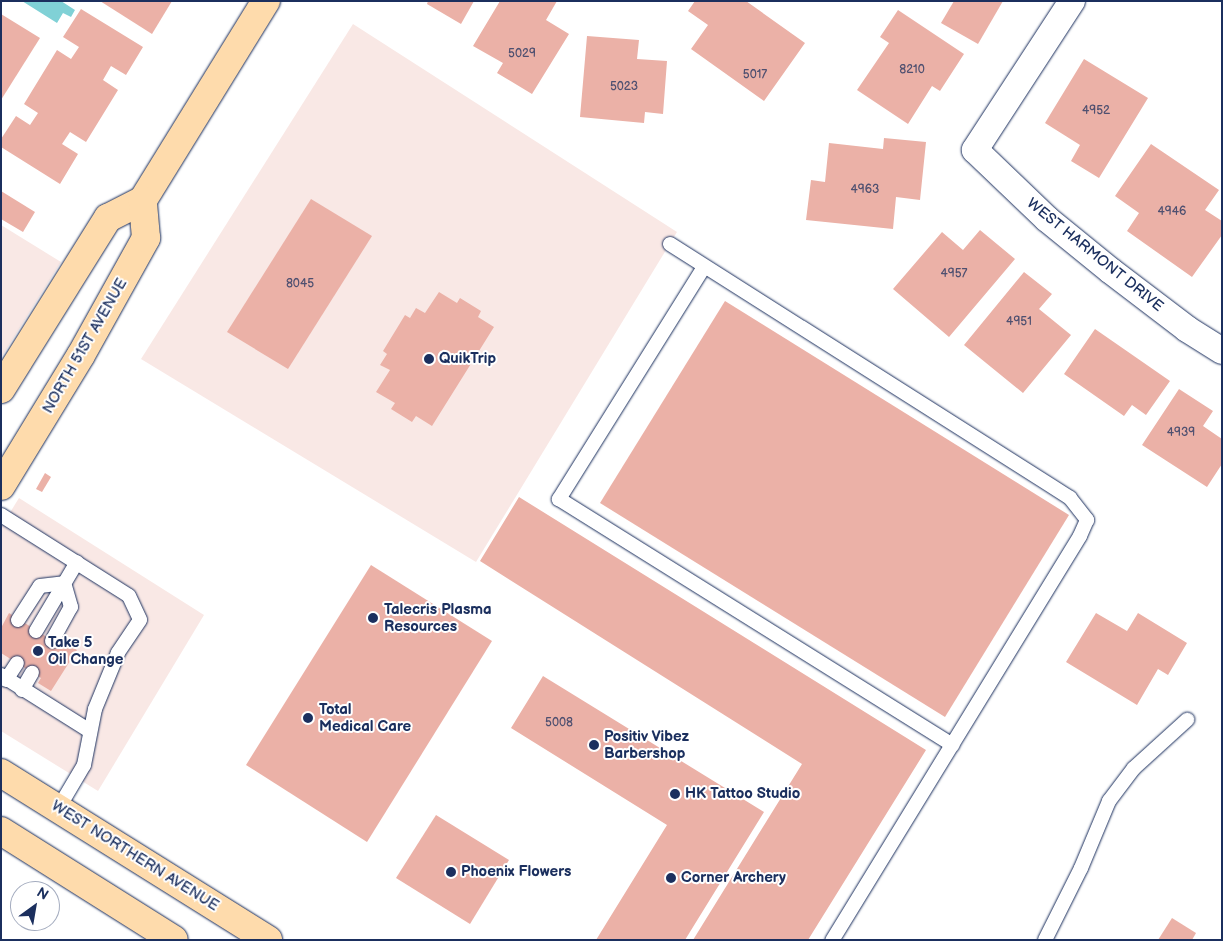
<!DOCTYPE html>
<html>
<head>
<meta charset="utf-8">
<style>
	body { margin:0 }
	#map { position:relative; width:1223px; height:941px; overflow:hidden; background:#fff; font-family:"Balsamiq Sans",sans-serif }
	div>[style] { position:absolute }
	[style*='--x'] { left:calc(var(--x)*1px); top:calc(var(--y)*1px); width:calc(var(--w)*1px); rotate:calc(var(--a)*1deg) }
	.built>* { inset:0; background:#f9e8e5 }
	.water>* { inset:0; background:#80d1d6 }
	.building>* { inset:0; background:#ebb1a7 }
	.roads { filter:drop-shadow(0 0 1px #1b2f5e) drop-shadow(0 0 1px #1b2f5e) }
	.lane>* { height:14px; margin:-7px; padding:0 7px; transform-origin:7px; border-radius:7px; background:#fff }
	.street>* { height:26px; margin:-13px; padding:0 13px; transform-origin:13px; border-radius:13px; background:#fff }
	.primary>* { height:28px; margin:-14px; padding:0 14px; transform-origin:14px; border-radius:14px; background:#fedbac }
	.dots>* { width:14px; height:14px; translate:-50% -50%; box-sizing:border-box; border:2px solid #fff; border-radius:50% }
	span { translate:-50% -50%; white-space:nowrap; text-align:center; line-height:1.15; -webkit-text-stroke:4px #fff; paint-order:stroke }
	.number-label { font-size:12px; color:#4f5070 }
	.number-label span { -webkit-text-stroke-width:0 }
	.street-label { font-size:15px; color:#1b2f5e }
	.poi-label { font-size:15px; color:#1b2f5e; font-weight:700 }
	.left { translate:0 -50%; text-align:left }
	.frame { position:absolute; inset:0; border:2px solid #1b2f5e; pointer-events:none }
	.north { position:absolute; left:10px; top:881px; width:50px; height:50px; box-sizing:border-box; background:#fff; border:1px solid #a4acbf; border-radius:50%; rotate:32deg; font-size:14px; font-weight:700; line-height:20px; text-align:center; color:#1b2f5e }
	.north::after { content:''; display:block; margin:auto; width:18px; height:22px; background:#1b2f5e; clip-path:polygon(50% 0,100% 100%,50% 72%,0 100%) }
</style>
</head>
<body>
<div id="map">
	<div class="built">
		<div style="clip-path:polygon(353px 24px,677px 232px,476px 562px,141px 359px)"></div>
		<div style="clip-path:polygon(1px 225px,61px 262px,1px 358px)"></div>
		<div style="clip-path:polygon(19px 498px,204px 615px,98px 791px,1px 731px,1px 527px)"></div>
	</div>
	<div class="water">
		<div style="clip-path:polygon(22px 1px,61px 1px,75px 10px,71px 17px,63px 13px,57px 23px)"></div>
	</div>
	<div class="building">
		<div style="clip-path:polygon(100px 1px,172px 1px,152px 34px)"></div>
		<div style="clip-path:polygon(428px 1px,474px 1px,461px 24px,427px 4px)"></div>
		<div style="clip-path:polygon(500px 1px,557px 1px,546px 20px,569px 34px,532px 94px,497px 73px,503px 63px,473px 46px)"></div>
		<div style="clip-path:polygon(695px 1px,746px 1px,805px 43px,764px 101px,691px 49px,708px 25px,688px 11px)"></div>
		<div style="clip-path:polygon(954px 1px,1003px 1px,978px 44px,941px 23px)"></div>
		<div style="clip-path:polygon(81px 9px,143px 47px,126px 75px,111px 66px,103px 80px,118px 90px,86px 142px,70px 132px,62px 144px,78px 154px,60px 184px,1px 147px,1px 139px,16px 116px,30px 125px,38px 113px,24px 104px,57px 50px,71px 59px,79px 47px,63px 37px)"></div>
		<div style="clip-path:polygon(898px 10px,964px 54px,940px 91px,932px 86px,908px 124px,857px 90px,889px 43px,880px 37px)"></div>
		<div style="clip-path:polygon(1px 14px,40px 38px,1px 100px)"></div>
		<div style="clip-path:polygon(587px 36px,639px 40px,637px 59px,667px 61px,663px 114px,645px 112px,644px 123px,580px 117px)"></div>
		<div style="clip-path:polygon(1084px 59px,1148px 98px,1099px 178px,1071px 161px,1080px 145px,1045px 123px)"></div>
		<div style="clip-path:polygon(884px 138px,926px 142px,920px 200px,896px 197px,893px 229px,806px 220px,811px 180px,825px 182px,829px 143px,883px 149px)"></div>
		<div style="clip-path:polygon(1151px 144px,1219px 190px,1205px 210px,1222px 221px,1222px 235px,1192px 277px,1127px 231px,1139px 213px,1115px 196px)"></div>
		<div style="clip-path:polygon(1px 191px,35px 212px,23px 232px,1px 219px)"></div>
		<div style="clip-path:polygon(311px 199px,372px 236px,288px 369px,227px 332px)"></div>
		<div style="clip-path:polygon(980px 230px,1015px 259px,949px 337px,893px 289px,942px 232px,963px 250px)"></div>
		<div style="clip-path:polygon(1024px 272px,1052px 294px,1039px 309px,1071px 335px,1023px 393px,964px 345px)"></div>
		<div style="clip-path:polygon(439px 292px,457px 303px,460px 298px,481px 311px,478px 317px,494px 327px,432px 426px,416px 416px,412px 422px,391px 409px,395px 403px,376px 392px,390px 370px,380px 365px,387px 354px,383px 351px,405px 315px,410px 318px,416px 308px,425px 313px)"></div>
		<div style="clip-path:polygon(725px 301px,1069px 515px,945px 717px,600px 503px)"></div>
		<div style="clip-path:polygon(1095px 329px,1170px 381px,1146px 415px,1132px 405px,1124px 416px,1064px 374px)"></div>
		<div style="clip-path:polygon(1179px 389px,1213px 411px,1203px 426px,1222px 439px,1222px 464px,1207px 487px,1142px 445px)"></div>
		<div style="clip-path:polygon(45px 473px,51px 477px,42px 492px,36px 489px)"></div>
		<div style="clip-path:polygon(519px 497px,926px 750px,808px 940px,693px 940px,802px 764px,480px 561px)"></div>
		<div style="clip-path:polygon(371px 565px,492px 641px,367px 842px,246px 765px)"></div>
		<div style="clip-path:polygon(9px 613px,61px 646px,64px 642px,77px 650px,51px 691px,38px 683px,41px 678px,1px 653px,1px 628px)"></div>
		<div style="clip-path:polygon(1096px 613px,1127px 631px,1138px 613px,1187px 643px,1168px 675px,1158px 669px,1137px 705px,1066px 662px)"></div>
		<div style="clip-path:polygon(543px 676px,764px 812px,685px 940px,596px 940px,667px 825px,511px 728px)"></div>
		<div style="clip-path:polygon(436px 815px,509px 860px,470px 924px,396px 878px)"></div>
		<div style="clip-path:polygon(1172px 918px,1196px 933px,1192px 940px,1158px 940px)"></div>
	</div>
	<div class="roads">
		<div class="lane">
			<div style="--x:670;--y:244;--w:474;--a:32.4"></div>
			<div style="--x:1070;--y:498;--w:28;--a:52"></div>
			<div style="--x:1087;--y:520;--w:17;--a:114"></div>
			<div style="--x:1080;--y:536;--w:474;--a:121.5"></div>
			<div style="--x:704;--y:267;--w:274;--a:122"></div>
			<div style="--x:559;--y:499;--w:464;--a:32"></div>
			<div style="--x:1;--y:515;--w:151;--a:32.3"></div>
			<div style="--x:129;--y:596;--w:26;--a:65"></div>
			<div style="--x:140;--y:620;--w:40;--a:124"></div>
			<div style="--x:118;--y:653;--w:61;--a:112.3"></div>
			<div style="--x:95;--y:709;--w:57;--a:101.1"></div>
			<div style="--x:84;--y:765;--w:51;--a:120.6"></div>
			<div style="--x:18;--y:620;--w:40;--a:-57.1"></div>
			<div style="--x:40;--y:586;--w:24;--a:-7"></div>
			<div style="--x:36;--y:631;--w:80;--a:-59.3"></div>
			<div style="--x:52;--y:641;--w:39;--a:-61"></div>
			<div style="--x:71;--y:607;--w:25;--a:-106"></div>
			<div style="--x:1;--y:675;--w:105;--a:32.2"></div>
			<div style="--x:6;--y:680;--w:20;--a:-57"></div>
			<div style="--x:22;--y:690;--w:20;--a:-60"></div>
			<div style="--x:1045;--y:940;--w:80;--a:-63.4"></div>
			<div style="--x:1081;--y:868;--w:73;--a:-67.3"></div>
			<div style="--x:1109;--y:801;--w:41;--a:-52.9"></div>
			<div style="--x:1134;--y:768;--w:72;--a:-42.2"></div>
		</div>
		<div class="street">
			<div style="--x:1072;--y:1;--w:178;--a:123.1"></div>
			<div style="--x:975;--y:150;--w:100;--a:43.8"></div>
			<div style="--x:1047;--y:219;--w:82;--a:39.1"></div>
			<div style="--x:1111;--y:271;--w:96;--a:37.3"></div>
			<div style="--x:1187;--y:329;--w:41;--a:32.2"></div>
		</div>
		<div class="primary">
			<div style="--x:1;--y:389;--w:202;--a:-58"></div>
			<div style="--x:108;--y:218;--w:39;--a:-27"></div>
			<div style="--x:143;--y:200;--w:234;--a:-58.3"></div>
			<div style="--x:1;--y:486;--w:153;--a:-58.6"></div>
			<div style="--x:81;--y:355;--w:134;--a:-60.9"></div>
			<div style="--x:146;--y:238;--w:38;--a:-95"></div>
			<div style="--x:1;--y:773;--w:315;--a:32"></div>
			<div style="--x:1;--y:831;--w:204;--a:32.2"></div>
		</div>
	</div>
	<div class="dots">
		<div style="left:429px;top:359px;background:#1b2f5e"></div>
		<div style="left:373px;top:618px;background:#1b2f5e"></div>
		<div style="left:38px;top:651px;background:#1b2f5e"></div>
		<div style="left:308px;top:718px;background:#1b2f5e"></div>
		<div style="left:594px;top:745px;background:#1b2f5e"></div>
		<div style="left:675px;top:794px;background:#1b2f5e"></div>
		<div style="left:451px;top:872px;background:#1b2f5e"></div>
		<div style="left:671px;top:878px;background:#1b2f5e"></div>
	</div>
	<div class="number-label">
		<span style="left:522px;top:54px">5029</span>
		<span style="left:912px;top:70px">8210</span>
		<span style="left:755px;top:75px">5017</span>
		<span style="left:624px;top:87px">5023</span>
		<span style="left:1096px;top:111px">4952</span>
		<span style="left:865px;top:190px">4963</span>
		<span style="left:1172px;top:212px">4946</span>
		<span style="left:954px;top:274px">4957</span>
		<span style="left:300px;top:284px">8045</span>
		<span style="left:1019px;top:322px">4951</span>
		<span style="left:1181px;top:433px">4939</span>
		<span style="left:559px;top:723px">5008</span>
	</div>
	<div class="street-label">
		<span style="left:1095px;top:255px;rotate:39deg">WEST HARMONT DRIVE</span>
		<span style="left:85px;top:346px;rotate:-60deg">NORTH 51ST AVENUE</span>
		<span style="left:135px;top:856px;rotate:32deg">WEST NORTHERN AVENUE</span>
	</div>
	<div class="poi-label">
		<span class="left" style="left:439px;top:359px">QuikTrip</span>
		<span class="left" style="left:384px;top:618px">Talecris Plasma<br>Resources</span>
		<span class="left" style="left:48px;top:651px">Take 5<br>Oil Change</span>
		<span class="left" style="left:319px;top:718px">Total<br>Medical Care</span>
		<span class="left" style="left:604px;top:745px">Positiv Vibez<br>Barbershop</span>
		<span class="left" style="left:685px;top:794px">HK Tattoo Studio</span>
		<span class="left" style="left:461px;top:872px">Phoenix Flowers</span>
		<span class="left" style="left:681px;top:878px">Corner Archery</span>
	</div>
	<div class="frame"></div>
	<div class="north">N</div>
</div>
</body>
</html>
